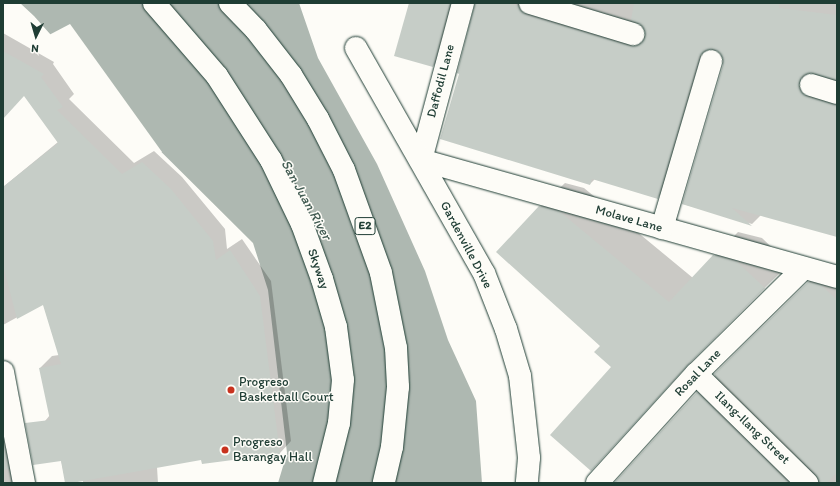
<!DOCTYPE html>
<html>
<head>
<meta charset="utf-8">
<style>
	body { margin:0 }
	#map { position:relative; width:840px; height:486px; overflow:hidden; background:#fdfcf7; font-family:Itim,sans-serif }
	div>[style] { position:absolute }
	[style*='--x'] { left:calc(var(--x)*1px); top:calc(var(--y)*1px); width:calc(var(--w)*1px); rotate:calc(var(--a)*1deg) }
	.water>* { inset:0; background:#aeb8b1 }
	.pier>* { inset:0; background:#fdfcf7 }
	.shadow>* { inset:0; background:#0003 }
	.building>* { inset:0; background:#c6cdc7 }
	.roads { filter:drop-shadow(0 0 1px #1f3d34) drop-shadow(0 0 1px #1f3d34) }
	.minor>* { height:22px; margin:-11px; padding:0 11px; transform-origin:11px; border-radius:11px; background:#fdfcf7 }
	.motorway>* { height:22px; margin:-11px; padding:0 11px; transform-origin:11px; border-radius:11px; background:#fdfcf7 }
	.dots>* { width:11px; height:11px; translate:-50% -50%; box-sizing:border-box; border:2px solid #fdfcf7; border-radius:50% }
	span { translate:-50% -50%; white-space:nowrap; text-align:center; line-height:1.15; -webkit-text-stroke:3px #fdfcf7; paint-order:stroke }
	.shield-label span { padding:1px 3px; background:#fdfcf7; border:1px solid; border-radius:3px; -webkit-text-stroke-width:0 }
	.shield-label { font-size:12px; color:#1f3d34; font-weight:700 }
	.street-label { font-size:13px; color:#1f3d34 }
	.poi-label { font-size:13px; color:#1f3d34 }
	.left { translate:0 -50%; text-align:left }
	.water-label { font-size:14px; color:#435c53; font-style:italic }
	.frame { position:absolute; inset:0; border:4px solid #1f3d34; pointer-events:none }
	.north { position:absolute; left:16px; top:16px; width:40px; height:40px; -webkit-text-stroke:3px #fdfcf7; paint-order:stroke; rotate:185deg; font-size:11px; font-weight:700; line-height:16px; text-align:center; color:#1f3d34 }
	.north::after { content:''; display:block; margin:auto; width:14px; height:18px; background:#1f3d34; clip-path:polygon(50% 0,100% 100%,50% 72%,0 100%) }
</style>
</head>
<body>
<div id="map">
	<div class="water">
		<div style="clip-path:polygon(20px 3px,299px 3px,318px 58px,377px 164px,425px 271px,448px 340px,476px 401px,482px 483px,278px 483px,287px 453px,268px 290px,253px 243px,107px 98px,34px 16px)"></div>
	</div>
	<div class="pier">
		<div style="clip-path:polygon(70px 24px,162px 152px,160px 153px,105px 99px,49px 35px)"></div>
	</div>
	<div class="shadow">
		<div style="clip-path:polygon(410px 3px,460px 3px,447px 52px,433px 66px)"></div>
		<div style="clip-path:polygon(476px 3px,837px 3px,837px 236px,761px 215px,752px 224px,683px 204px,724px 65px,721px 52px,716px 49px,679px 176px,657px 198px,595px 179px,590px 184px,460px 73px)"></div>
		<div style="clip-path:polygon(3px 33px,54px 62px,53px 64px,74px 94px,69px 99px,134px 163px,154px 151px,182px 177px,225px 229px,227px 249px,242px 239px,271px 281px,291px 441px,280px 453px,202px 459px,157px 467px,158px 483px,83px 483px,83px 480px,66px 483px,61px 460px,48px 462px,45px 421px,50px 415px,40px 368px,52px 356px,59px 355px,43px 303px,3px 325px,3px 187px,58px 142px,25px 95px,3px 105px)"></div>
		<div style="clip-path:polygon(565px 183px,584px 188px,693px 278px,738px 232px,762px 238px,789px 264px,707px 344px,591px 470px,612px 367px,540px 207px)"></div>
		<div style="clip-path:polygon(827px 264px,837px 266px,837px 483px,615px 483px,697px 393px)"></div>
		<div style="clip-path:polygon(3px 360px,33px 474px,33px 483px,3px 483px)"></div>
	</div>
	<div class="building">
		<div style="clip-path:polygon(409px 3px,450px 3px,433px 67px,394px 56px)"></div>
		<div style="clip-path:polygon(475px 3px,508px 3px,518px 6px,526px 15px,630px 46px,641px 43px,645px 37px,642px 26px,631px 20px,634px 3px,779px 3px,779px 8px,837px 15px,837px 80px,809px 73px,802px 76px,799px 87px,807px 97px,837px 105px,837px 237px,732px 208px,752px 226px,682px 204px,723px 65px,720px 53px,714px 49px,703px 52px,699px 57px,658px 199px,592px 179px,590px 185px,440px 139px,459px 74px,457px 73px)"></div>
		<div style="clip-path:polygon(3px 51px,44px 74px,41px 77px,63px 107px,57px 110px,122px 174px,142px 162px,171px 189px,213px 241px,216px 260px,230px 250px,260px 296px,280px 454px,202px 464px,201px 460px,72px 483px,65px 483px,61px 461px,33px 465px,25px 423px,50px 420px,39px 368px,61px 364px,43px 305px,17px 319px,3px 265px,3px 187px,58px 143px,24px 96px,3px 119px)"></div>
		<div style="clip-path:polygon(539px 206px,560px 212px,669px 302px,713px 255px,737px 262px,765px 288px,687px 366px,591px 471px,550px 435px,611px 367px,594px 352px,600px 346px,496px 252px)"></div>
		<div style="clip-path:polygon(808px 282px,821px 285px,837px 300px,837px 472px,827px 483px,819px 483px,816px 474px,714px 374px)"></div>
		<div style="clip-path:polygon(697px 392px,789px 483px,614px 483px)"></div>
		<div style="clip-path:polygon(3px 439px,9px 469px,3px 470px)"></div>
	</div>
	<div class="roads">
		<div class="minor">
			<div style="--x:463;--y:3;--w:163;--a:105"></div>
			<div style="--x:421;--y:160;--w:432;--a:15.7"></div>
			<div style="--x:530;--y:3;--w:108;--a:16.8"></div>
			<div style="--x:356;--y:48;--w:259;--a:60.4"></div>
			<div style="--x:484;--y:273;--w:60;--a:68.6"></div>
			<div style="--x:506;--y:329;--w:49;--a:73.4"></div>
			<div style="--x:520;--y:376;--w:82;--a:83.7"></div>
			<div style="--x:529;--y:458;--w:25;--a:95"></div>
			<div style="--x:811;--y:85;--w:27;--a:17"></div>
			<div style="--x:662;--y:228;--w:174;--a:-73.6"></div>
			<div style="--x:3;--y:372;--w:113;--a:79.3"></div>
			<div style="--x:696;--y:374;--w:156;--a:44.5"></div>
			<div style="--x:597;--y:483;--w:147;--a:-47.8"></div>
			<div style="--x:696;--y:374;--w:151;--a:-44.5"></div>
		</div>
		<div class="motorway">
			<div style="--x:154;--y:3;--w:96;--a:49.2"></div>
			<div style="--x:217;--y:76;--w:100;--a:57.3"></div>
			<div style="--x:271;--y:160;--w:71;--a:64.2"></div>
			<div style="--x:302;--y:224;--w:59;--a:70"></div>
			<div style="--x:322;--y:279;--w:50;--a:73.7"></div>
			<div style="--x:336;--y:327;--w:53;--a:82.5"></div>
			<div style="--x:343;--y:380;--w:43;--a:95.3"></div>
			<div style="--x:339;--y:423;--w:62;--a:104"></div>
			<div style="--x:230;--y:3;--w:37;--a:46"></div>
			<div style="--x:256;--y:30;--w:57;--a:52.1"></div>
			<div style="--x:291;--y:75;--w:52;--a:58.5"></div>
			<div style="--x:318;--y:119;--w:57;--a:63"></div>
			<div style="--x:344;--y:170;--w:109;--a:70.2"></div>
			<div style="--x:381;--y:273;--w:76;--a:78.7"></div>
			<div style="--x:396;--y:348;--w:39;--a:87"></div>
			<div style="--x:398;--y:387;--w:60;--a:95.7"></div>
			<div style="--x:392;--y:447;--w:37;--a:103"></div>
		</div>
	</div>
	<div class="dots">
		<div style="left:231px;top:390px;background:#c8321e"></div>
		<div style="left:225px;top:450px;background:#c8321e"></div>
	</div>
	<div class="shield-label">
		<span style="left:365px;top:226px">E2</span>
	</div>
	<div class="street-label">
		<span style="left:441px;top:81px;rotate:-75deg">Daffodil Lane</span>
		<span style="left:629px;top:219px;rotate:16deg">Molave Lane</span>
		<span style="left:466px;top:245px;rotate:62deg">Gardenville Drive</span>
		<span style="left:318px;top:269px;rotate:71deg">Skyway</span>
		<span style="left:698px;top:373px;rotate:-46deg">Rosal Lane</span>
		<span style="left:752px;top:428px;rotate:44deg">Ilang-Ilang Street</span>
	</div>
	<div class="poi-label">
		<span class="left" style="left:239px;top:390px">Progreso<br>Basketball Court</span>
		<span class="left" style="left:233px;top:450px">Progreso<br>Barangay Hall</span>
	</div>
	<div class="water-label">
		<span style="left:306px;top:200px;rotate:61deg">San Juan River</span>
	</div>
	<div class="frame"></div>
	<div class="north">N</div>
</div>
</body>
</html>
